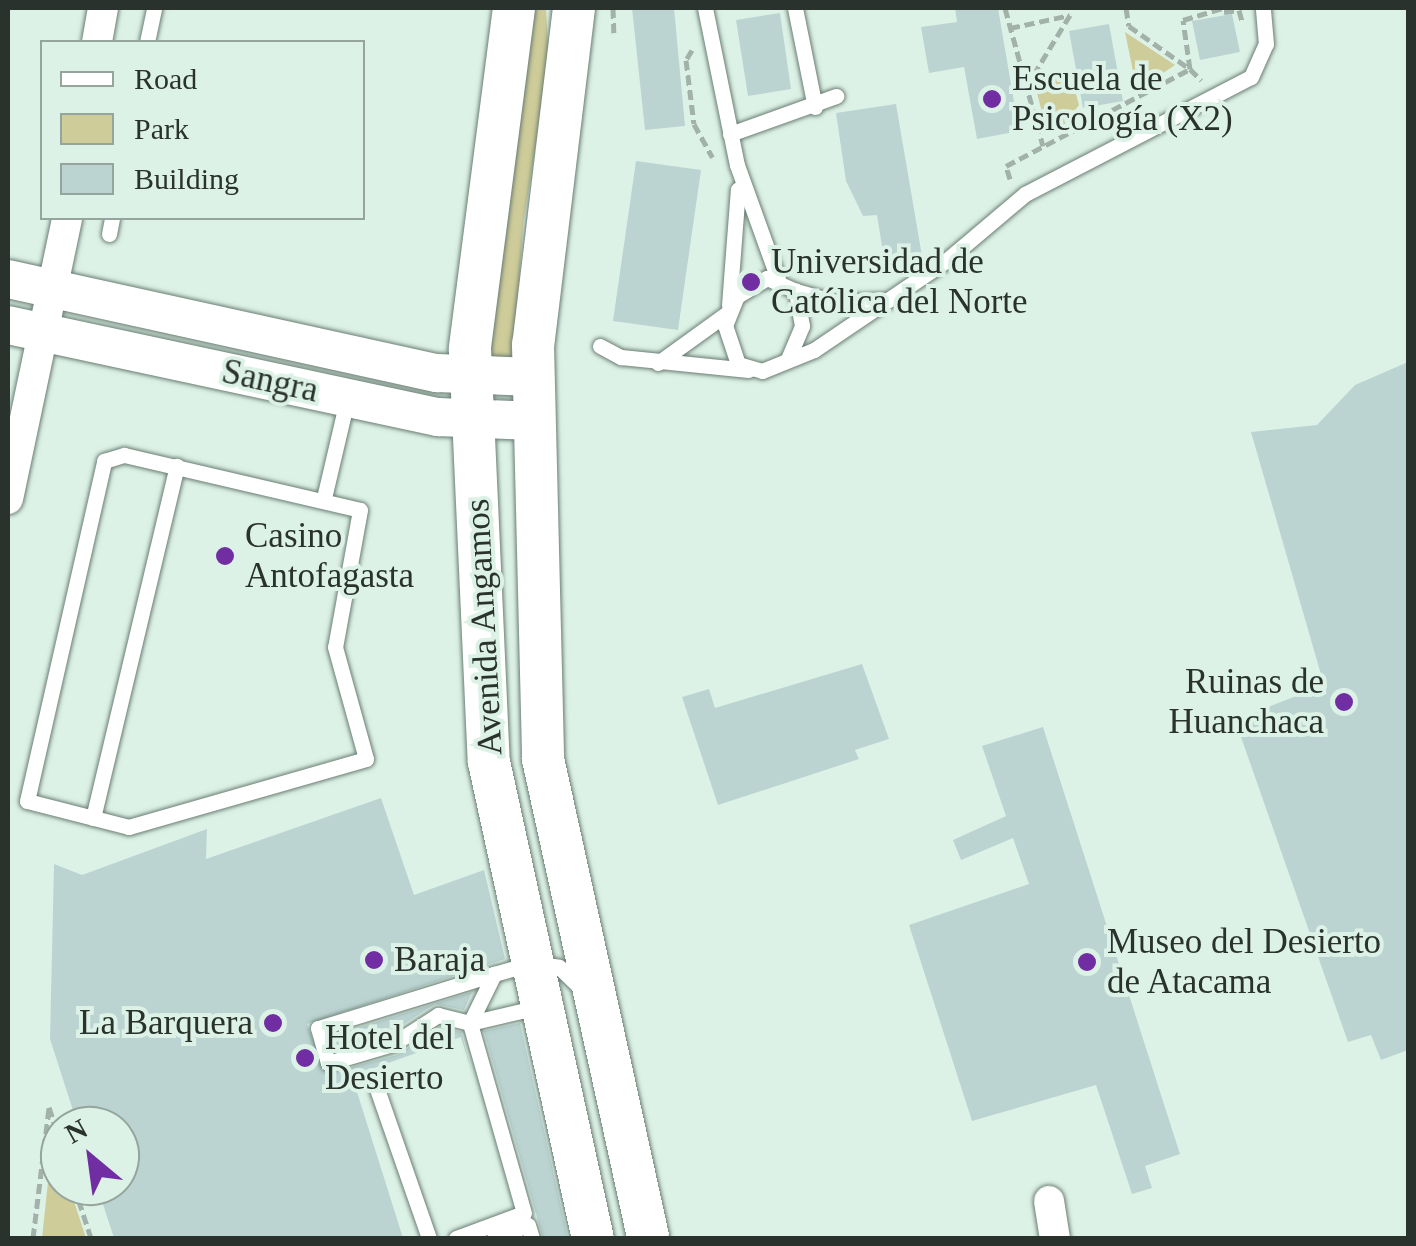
<!DOCTYPE html>
<html>
<head>
<meta charset="utf-8">
<style>
	body { margin:0 }
	#map { position:relative; width:1416px; height:1246px; overflow:hidden; background:#ddf2e7; font-family:"Times New Roman",serif }
	div>[style] { position:absolute }
	[style*='--x'] { left:calc(var(--x)*1px); top:calc(var(--y)*1px); width:calc(var(--w)*1px); rotate:calc(var(--a)*1deg) }
	.green>* { inset:0; background:#cecc99 }
	.building>* { inset:0; background:#bbd4d2 }
	.path>* { height:5px; margin-top:-2.5px; transform-origin:0; background:repeating-linear-gradient(90deg,#a2b2aa 0 10px,transparent 0 15px) }
	.roads { filter:drop-shadow(0 0 2px #6a7d73) drop-shadow(0 0 2px #6a7d73) }
	.service>* { height:15px; margin:-7.5px; padding:0 7.5px; transform-origin:7.5px; border-radius:7.5px; background:#fff }
	.minor>* { height:30px; margin:-15px; padding:0 15px; transform-origin:15px; border-radius:15px; background:#fff }
	.tertiary>* { height:38px; margin:-19px; padding:0 19px; transform-origin:19px; border-radius:19px; background:#fff }
	.secondary>* { height:42px; margin:-21px; padding:0 21px; transform-origin:21px; border-radius:21px; background:#fff }
	.dots>* { width:28px; height:28px; translate:-50% -50%; box-sizing:border-box; border:5px solid #ddf2e7; border-radius:50% }
	span { translate:-50% -50%; white-space:nowrap; text-align:center; line-height:1.15; -webkit-text-stroke:8px #ddf2e7; paint-order:stroke }
	.poi-label { font-size:35px; color:#2a322e }
	.left { translate:0 -50%; text-align:left }
	.right { translate:-100% -50%; text-align:right }
	.street-label { font-size:35px; color:#2a322e }
	.frame { position:absolute; inset:0; border:10px solid #2a322e; pointer-events:none }
	.legend { position:absolute; left:40px; top:40px; width:325px; height:180px; box-sizing:border-box; background:#ddf2e7; border:2px solid #95a59d; margin:0; padding:12px 18px; list-style:none; font-size:30px; color:#2a322e }
	.legend li { display:flex; align-items:center; gap:20px; height:50px }
	.legend b { width:50px; border:2px solid #95a59d }
	.north { position:absolute; left:40px; top:1106px; width:100px; height:100px; box-sizing:border-box; background:#ddf2e7; border:2px solid #95a59d; border-radius:50%; rotate:331deg; font-size:28px; font-weight:700; line-height:40px; text-align:center; color:#2a322e }
	.north::after { content:''; display:block; margin:auto; width:35px; height:45px; background:#712ea3; clip-path:polygon(50% 0,100% 100%,50% 72%,0 100%) }
</style>
</head>
<body>
<div id="map">
	<div class="green">
		<div style="clip-path:polygon(522px 8px,546px 8px,549px 63px,523px 225px,514px 359px,490px 361px)"></div>
		<div style="clip-path:polygon(1125px 32px,1175px 65px,1137px 91px)"></div>
		<div style="clip-path:polygon(1071px 76px,1079px 105px,1060px 130px,1043px 116px,1037px 93px,1044px 81px)"></div>
		<div style="clip-path:polygon(53px 1135px,60px 1186px,69px 1186px,86px 1238px,42px 1238px)"></div>
	</div>
	<div class="building">
		<div style="clip-path:polygon(632px 8px,674px 8px,685px 126px,645px 130px)"></div>
		<div style="clip-path:polygon(955px 8px,998px 8px,1019px 131px,977px 139px,964px 67px,929px 73px,921px 27px,957px 22px)"></div>
		<div style="clip-path:polygon(780px 13px,791px 89px,748px 96px,736px 20px)"></div>
		<div style="clip-path:polygon(1232px 14px,1240px 52px,1200px 60px,1192px 21px)"></div>
		<div style="clip-path:polygon(1109px 24px,1123px 101px,1083px 108px,1069px 31px)"></div>
		<div style="clip-path:polygon(896px 104px,922px 256px,885px 265px,877px 215px,863px 216px,846px 181px,836px 113px)"></div>
		<div style="clip-path:polygon(636px 161px,701px 170px,678px 330px,613px 321px)"></div>
		<div style="clip-path:polygon(1408px 362px,1408px 1050px,1381px 1060px,1371px 1035px,1348px 1042px,1235px 720px,1324px 685px,1251px 432px,1317px 425px,1355px 385px)"></div>
		<div style="clip-path:polygon(862px 664px,889px 739px,855px 750px,859px 759px,718px 805px,682px 697px,709px 689px,715px 708px)"></div>
		<div style="clip-path:polygon(1043px 727px,1180px 1154px,1145px 1166px,1152px 1188px,1132px 1194px,1096px 1085px,972px 1121px,909px 925px,1029px 884px,1013px 838px,961px 860px,953px 840px,1006px 816px,982px 746px)"></div>
		<div style="clip-path:polygon(381px 798px,414px 895px,484px 870px,505px 959px,307px 1024px,326px 1074px,397px 1055px,440px 1027px,461px 1032px,473px 1076px,461px 1037px,352px 1076px,403px 1238px,114px 1238px,97px 1186px,120px 1186px,120px 1126px,78px 1126px,50px 1039px,54px 864px,82px 875px,207px 829px,206px 859px)"></div>
		<div style="clip-path:polygon(472px 992px,464px 1010px,435px 1004px,388px 1034px,336px 1049px,332px 1036px)"></div>
		<div style="clip-path:polygon(520px 1023px,531px 1072px,568px 1238px,543px 1238px,484px 1031px)"></div>
	</div>
	<div class="path">
		<div style="--x:613;--y:8;--w:25;--a:88"></div>
		<div style="--x:1005;--y:8;--w:143;--a:74.6"></div>
		<div style="--x:1126;--y:8;--w:18;--a:81"></div>
		<div style="--x:1129;--y:26;--w:75;--a:35.2"></div>
		<div style="--x:1190;--y:69;--w:49;--a:-98.1"></div>
		<div style="--x:1183;--y:20;--w:42;--a:-16.7"></div>
		<div style="--x:1224;--y:12;--w:15;--a:-8"></div>
		<div style="--x:1239;--y:10;--w:11;--a:75"></div>
		<div style="--x:1010;--y:28;--w:61;--a:-12.2"></div>
		<div style="--x:1070;--y:15;--w:84;--a:121.4"></div>
		<div style="--x:692;--y:50;--w:12;--a:121"></div>
		<div style="--x:686;--y:60;--w:64;--a:82.9"></div>
		<div style="--x:694;--y:124;--w:38;--a:61"></div>
		<div style="--x:1010;--y:179;--w:14;--a:-107"></div>
		<div style="--x:1006;--y:166;--w:208;--a:-27.8"></div>
		<div style="--x:1190;--y:69;--w:16;--a:45"></div>
		<div style="--x:74;--y:1186;--w:55;--a:71.9"></div>
		<div style="--x:33;--y:1238;--w:132;--a:-83"></div>
		<div style="--x:49;--y:1107;--w:36;--a:72"></div>
	</div>
	<div class="roads">
		<div class="service">
			<div style="--x:705;--y:8;--w:160;--a:78.5"></div>
			<div style="--x:737;--y:165;--w:121;--a:70.2"></div>
			<div style="--x:795;--y:8;--w:101;--a:78.6"></div>
			<div style="--x:147;--y:42;--w:35;--a:-78"></div>
			<div style="--x:730;--y:134;--w:113;--a:-19.7"></div>
			<div style="--x:109;--y:234;--w:16;--a:-79"></div>
			<div style="--x:796;--y:291;--w:40;--a:16"></div>
			<div style="--x:834;--y:302;--w:54;--a:-2.1"></div>
			<div style="--x:729;--y:305;--w:116;--a:-85.6"></div>
			<div style="--x:600;--y:346;--w:24;--a:28"></div>
			<div style="--x:621;--y:357;--w:128;--a:5.8"></div>
			<div style="--x:788;--y:359;--w:36;--a:-67"></div>
			<div style="--x:802;--y:326;--w:36;--a:-100"></div>
			<div style="--x:796;--y:291;--w:32;--a:-156"></div>
			<div style="--x:767;--y:278;--w:35;--a:149"></div>
			<div style="--x:737;--y:296;--w:31;--a:112"></div>
			<div style="--x:725;--y:325;--w:41;--a:71.6"></div>
			<div style="--x:738;--y:364;--w:25;--a:16"></div>
			<div style="--x:762;--y:371;--w:56;--a:-22"></div>
			<div style="--x:814;--y:350;--w:161;--a:-34.1"></div>
			<div style="--x:947;--y:260;--w:102;--a:-40.2"></div>
			<div style="--x:1025;--y:194;--w:254;--a:-27.4"></div>
			<div style="--x:1251;--y:77;--w:36;--a:-66"></div>
			<div style="--x:1266;--y:44;--w:36;--a:-95"></div>
			<div style="--x:658;--y:363;--w:84;--a:-35.8"></div>
			<div style="--x:124;--y:455;--w:242;--a:13.1"></div>
			<div style="--x:360;--y:510;--w:139;--a:100.3"></div>
			<div style="--x:335;--y:647;--w:116;--a:74.5"></div>
			<div style="--x:366;--y:759;--w:247;--a:164"></div>
			<div style="--x:129;--y:827;--w:105;--a:-165.7"></div>
			<div style="--x:27;--y:801;--w:349;--a:-77.2"></div>
			<div style="--x:104;--y:461;--w:21;--a:-17"></div>
			<div style="--x:324;--y:498;--w:101;--a:-76.8"></div>
			<div style="--x:93;--y:818;--w:362;--a:-76.6"></div>
			<div style="--x:494;--y:974;--w:184;--a:162.9"></div>
			<div style="--x:318;--y:1028;--w:36;--a:74"></div>
			<div style="--x:328;--y:1063;--w:68;--a:-16.3"></div>
			<div style="--x:393;--y:1044;--w:54;--a:-32.8"></div>
			<div style="--x:438;--y:1015;--w:33;--a:14"></div>
			<div style="--x:470;--y:1023;--w:70;--a:-13.2"></div>
			<div style="--x:376;--y:1086;--w:161;--a:70.8"></div>
			<div style="--x:456;--y:1238;--w:72;--a:-20.2"></div>
			<div style="--x:524;--y:1213;--w:198;--a:-105.9"></div>
			<div style="--x:470;--y:1023;--w:55;--a:-63.9"></div>
			<div style="--x:494;--y:974;--w:40;--a:-16"></div>
			<div style="--x:532;--y:963;--w:27;--a:8"></div>
			<div style="--x:559;--y:967;--w:30;--a:44"></div>
			<div style="--x:494;--y:1238;--w:36;--a:-21"></div>
			<div style="--x:528;--y:1225;--w:14;--a:73"></div>
		</div>
		<div class="minor">
			<div style="--x:97;--y:42;--w:35;--a:-80"></div>
			<div style="--x:8;--y:499;--w:287;--a:-78.1"></div>
			<div style="--x:1049;--y:1201;--w:37;--a:81"></div>
		</div>
		<div class="tertiary">
			<div style="--x:8;--y:279;--w:439;--a:12.4"></div>
			<div style="--x:437;--y:373;--w:96;--a:2.4"></div>
			<div style="--x:8;--y:325;--w:440;--a:12.1"></div>
			<div style="--x:438;--y:417;--w:97;--a:2.4"></div>
		</div>
		<div class="secondary">
			<div style="--x:514;--y:8;--w:344;--a:97.4"></div>
			<div style="--x:470;--y:349;--w:413;--a:87.4"></div>
			<div style="--x:489;--y:762;--w:487;--a:77.7"></div>
			<div style="--x:574;--y:8;--w:339;--a:96.9"></div>
			<div style="--x:533;--y:345;--w:414;--a:88.6"></div>
			<div style="--x:543;--y:759;--w:490;--a:77.6"></div>
		</div>
	</div>
	<div class="dots">
		<div style="left:992px;top:99px;background:#712ea3"></div>
		<div style="left:751px;top:282px;background:#712ea3"></div>
		<div style="left:225px;top:556px;background:#712ea3"></div>
		<div style="left:1344px;top:702px;background:#712ea3"></div>
		<div style="left:374px;top:960px;background:#712ea3"></div>
		<div style="left:1087px;top:962px;background:#712ea3"></div>
		<div style="left:273px;top:1023px;background:#712ea3"></div>
		<div style="left:305px;top:1058px;background:#712ea3"></div>
	</div>
	<div class="poi-label">
		<span class="left" style="left:1012px;top:99px">Escuela de<br>Psicología (X2)</span>
		<span class="left" style="left:771px;top:282px">Universidad de<br>Católica del Norte</span>
		<span class="left" style="left:245px;top:556px">Casino<br>Antofagasta</span>
		<span class="right" style="left:1324px;top:702px">Ruinas de<br>Huanchaca</span>
		<span class="left" style="left:1107px;top:962px">Museo del Desierto<br>de Atacama</span>
		<span class="left" style="left:394px;top:960px">Baraja</span>
		<span class="right" style="left:253px;top:1023px">La Barquera</span>
		<span class="left" style="left:325px;top:1058px">Hotel del<br>Desierto</span>
	</div>
	<div class="street-label">
		<span style="left:270px;top:381px;rotate:12deg">Sangra</span>
		<span style="left:484px;top:627px;rotate:-93deg">Avenida Angamos</span>
	</div>
	<div class="frame"></div>
	<ul class="legend">
	<li><b style="height:12px;background:#fff"></b>Road</li>
	<li><b style="height:28px;background:#cecc99"></b>Park</li>
	<li><b style="height:28px;background:#bbd4d2"></b>Building</li>
	</ul>
	<div class="north">N</div>
</div>
</body>
</html>
